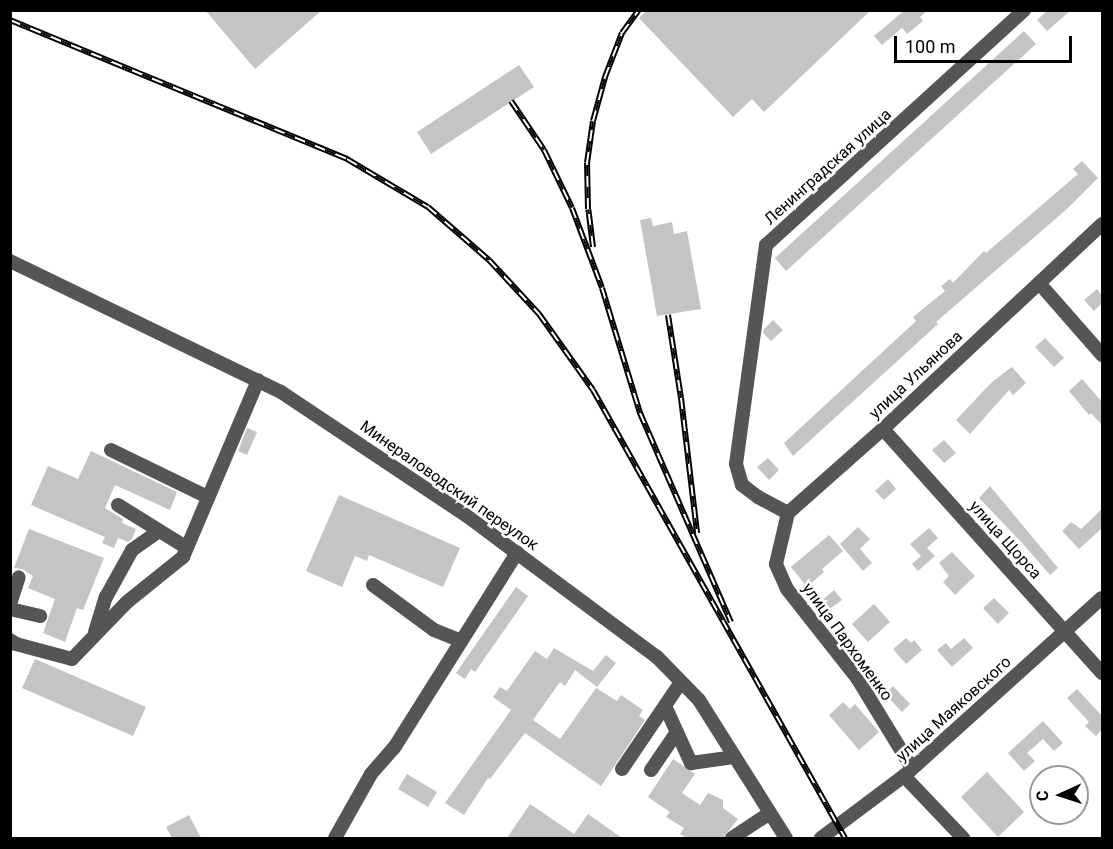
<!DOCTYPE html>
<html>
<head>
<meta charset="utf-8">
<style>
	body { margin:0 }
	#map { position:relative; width:1113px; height:849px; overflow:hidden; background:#fff; font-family:Roboto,sans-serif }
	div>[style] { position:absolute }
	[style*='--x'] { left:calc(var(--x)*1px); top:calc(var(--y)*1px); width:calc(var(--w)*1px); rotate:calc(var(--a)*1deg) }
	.building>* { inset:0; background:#c4c4c4 }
	.minor>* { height:14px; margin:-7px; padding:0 7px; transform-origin:7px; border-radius:7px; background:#555 }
	.rail>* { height:6px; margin-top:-3px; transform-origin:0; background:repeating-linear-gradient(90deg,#fff 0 11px,#000 0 22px); box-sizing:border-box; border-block:2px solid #000 }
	span { translate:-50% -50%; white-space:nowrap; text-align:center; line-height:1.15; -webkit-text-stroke:5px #fff; paint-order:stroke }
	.street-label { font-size:16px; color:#000 }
	.frame { position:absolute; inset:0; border:12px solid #000; pointer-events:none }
	.north { position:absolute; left:1029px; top:765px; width:60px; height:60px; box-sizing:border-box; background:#fff; border:2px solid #999; border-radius:50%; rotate:267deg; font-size:16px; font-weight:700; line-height:24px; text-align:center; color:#000 }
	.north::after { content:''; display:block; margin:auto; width:21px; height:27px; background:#000; clip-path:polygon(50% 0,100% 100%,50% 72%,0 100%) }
	.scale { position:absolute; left:894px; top:36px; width:178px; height:27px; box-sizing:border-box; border:3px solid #000; border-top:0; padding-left:8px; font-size:18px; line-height:21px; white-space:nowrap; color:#000; -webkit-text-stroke:4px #fff; paint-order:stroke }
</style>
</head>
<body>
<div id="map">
	<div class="building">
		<div style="clip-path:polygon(205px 10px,322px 10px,255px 69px)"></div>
		<div style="clip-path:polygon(647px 10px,871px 10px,764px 112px,752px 99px,733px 117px,639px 18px)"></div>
		<div style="clip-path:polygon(905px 10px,928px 10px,920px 17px,923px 21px,907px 34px,902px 28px,882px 45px,874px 36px)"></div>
		<div style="clip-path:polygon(1048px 10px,1071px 10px,1047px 31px,1037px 20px)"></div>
		<div style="clip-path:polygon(1024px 31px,1036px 44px,786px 271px,775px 258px)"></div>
		<div style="clip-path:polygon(519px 65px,534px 87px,431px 154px,417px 132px)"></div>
		<div style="clip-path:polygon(1082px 161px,1098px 178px,1068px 208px,936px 322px,938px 324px,793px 456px,784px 443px,916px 321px,913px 317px,945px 291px,941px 286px,950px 279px,953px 283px,984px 251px,986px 253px,1078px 174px,1073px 169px)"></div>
		<div style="clip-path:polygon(651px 218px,653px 226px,672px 222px,674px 234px,687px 231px,701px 309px,657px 316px,640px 220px)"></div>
		<div style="clip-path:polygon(1097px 289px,1102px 296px,1102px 303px,1094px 311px,1084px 300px)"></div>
		<div style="clip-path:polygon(773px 320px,783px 330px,771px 341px,763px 333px,764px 329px)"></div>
		<div style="clip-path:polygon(1045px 338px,1064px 358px,1054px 367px,1035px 347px)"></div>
		<div style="clip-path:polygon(1012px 367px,1026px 383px,1013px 395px,1009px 390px,970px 434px,956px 420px,992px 382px)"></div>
		<div style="clip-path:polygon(1082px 379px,1102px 402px,1102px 425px,1091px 413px,1089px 415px,1069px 391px)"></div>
		<div style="clip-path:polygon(247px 428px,257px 432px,247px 455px,238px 451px)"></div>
		<div style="clip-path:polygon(944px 440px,956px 453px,944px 463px,932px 450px)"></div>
		<div style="clip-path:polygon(91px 451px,177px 492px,170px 510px,115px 485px,105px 508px,123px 519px,122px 523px,136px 529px,132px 539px,128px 542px,118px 538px,114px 548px,102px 543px,105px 537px,31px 505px,48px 466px,78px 479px)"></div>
		<div style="clip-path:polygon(768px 458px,779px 470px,769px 480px,757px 467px)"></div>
		<div style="clip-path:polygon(888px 479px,896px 489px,884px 500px,875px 491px)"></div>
		<div style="clip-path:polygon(990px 486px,1058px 568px,1050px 575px,1024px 545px,979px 498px)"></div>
		<div style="clip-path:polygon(339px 495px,460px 548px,443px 587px,369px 555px,367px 561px,355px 556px,342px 587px,306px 571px)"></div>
		<div style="clip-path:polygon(1102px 509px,1102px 528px,1079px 549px,1062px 531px,1071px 522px,1081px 529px)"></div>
		<div style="clip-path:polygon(858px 527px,870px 539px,860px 549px,872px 563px,863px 571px,840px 544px)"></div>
		<div style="clip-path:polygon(929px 528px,938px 538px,927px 548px,935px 556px,918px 571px,912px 564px,921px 556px,910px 544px)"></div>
		<div style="clip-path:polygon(29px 529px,104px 558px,83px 610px,77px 608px,65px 642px,43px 633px,55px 599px,28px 588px,33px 576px,22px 569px,14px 568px)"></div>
		<div style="clip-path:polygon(829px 535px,843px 551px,822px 569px,824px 572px,807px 587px,791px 567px)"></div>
		<div style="clip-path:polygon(952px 552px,975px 576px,955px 595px,943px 582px,949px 576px,939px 563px)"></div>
		<div style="clip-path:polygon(516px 587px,528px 596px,475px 672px,471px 669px,465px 679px,456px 673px)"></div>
		<div style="clip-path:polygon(834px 590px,842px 600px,827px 611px,820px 602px)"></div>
		<div style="clip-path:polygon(994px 598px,1009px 613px,998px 624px,983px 608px)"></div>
		<div style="clip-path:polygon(874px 604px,890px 622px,868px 642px,852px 624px)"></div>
		<div style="clip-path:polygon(906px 638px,911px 643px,914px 640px,922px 650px,906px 664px,893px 649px)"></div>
		<div style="clip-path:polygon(964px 638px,973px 648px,952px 667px,937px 650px,946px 643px,951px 649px)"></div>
		<div style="clip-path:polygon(554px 648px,593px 671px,606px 655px,616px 663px,597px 687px,575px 670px,565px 686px,560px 682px,533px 720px,560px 739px,596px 688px,617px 701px,621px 695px,643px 710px,639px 716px,645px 720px,601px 786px,525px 733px,490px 779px,488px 778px,464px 815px,445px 803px,511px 710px,493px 697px,500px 687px,507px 691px,535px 651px,547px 659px)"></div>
		<div style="clip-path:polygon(35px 659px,146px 707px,133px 736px,22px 688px)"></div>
		<div style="clip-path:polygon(893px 686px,910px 704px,902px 712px,885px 694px)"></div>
		<div style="clip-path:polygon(1077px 689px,1102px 716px,1102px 729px,1096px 736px,1085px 726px,1089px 722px,1067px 698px)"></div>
		<div style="clip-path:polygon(843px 702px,850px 709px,855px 704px,879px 732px,859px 750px,829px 715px)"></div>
		<div style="clip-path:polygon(1043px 721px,1063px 743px,1054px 751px,1043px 739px,1027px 753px,1035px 761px,1024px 771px,1008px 753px)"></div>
		<div style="clip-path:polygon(673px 759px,695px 774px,682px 793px,700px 805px,708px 793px,723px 800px,723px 808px,738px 819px,723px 838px,687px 838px,680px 834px,684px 828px,666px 817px,670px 812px,648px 797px)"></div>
		<div style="clip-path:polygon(987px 772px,1024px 812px,998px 837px,961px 797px)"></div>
		<div style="clip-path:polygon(407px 774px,437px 792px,428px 807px,398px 789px)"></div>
		<div style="clip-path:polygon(530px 804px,574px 834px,588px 814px,622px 838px,507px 838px)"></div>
		<div style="clip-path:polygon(189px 815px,201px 838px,172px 838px,166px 827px)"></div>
	</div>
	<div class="minor">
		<div style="--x:10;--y:261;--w:301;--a:25.8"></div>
		<div style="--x:281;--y:392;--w:224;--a:33.7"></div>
		<div style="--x:467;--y:516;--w:237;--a:36.6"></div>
		<div style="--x:657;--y:657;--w:60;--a:45.7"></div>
		<div style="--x:699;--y:700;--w:163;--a:57.8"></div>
		<div style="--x:1039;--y:283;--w:96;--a:48.8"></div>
		<div style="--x:883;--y:429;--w:328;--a:48.1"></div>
		<div style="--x:111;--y:450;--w:108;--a:25.9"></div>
		<div style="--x:118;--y:505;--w:81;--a:31.9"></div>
		<div style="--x:788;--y:513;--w:34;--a:-152"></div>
		<div style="--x:758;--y:497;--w:20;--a:-143"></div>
		<div style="--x:742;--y:485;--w:22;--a:-106"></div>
		<div style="--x:736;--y:464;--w:221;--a:-82.2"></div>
		<div style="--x:766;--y:245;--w:349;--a:-42.3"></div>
		<div style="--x:373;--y:585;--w:76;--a:36.4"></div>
		<div style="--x:434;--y:630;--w:29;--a:22"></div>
		<div style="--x:10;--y:604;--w:28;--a:-72"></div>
		<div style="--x:10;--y:609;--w:31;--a:13"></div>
		<div style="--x:95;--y:632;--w:37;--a:-73"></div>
		<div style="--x:106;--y:597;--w:54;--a:-61"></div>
		<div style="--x:132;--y:550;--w:33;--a:-35"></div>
		<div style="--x:10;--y:640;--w:7;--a:34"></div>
		<div style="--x:16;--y:644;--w:58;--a:15"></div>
		<div style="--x:72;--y:659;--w:79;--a:-46"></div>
		<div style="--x:127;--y:602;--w:72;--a:-38.8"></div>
		<div style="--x:183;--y:557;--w:192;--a:-67"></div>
		<div style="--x:665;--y:706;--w:63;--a:65.5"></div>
		<div style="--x:691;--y:763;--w:43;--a:-7.9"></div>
		<div style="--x:912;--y:768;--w:105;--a:-121.4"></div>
		<div style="--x:857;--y:678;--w:113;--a:-128.2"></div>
		<div style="--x:787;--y:589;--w:27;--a:-114"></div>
		<div style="--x:776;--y:564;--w:52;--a:-76.8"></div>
		<div style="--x:788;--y:513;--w:127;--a:-41.5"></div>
		<div style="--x:883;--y:429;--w:300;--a:-43.1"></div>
		<div style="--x:622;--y:769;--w:105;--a:-55.9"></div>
		<div style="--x:651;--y:770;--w:46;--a:-55.6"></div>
		<div style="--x:904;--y:776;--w:86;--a:46.4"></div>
		<div style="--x:335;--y:838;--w:73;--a:-60.6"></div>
		<div style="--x:371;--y:774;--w:35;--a:-49"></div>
		<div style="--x:394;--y:748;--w:231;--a:-57.8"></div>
		<div style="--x:732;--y:838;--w:45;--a:-33.3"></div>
		<div style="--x:821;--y:838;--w:104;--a:-36.8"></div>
		<div style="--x:904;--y:776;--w:266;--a:-42"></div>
	</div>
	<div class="rail">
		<div style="--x:10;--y:20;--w:365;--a:22.4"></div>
		<div style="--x:347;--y:159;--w:94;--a:30.7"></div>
		<div style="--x:428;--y:207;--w:81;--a:41"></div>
		<div style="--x:489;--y:260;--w:74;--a:47.2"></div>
		<div style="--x:539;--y:314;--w:93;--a:54.6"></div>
		<div style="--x:593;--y:390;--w:514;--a:60.64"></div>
		<div style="--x:511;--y:101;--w:59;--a:56"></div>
		<div style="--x:544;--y:150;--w:64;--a:64.2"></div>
		<div style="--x:572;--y:208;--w:85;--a:69.4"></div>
		<div style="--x:602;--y:288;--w:131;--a:73.1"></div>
		<div style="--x:640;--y:413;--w:228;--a:66.5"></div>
		<div style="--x:593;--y:247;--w:38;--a:-97"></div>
		<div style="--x:588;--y:209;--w:46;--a:-91.2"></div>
		<div style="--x:587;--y:163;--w:42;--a:-81.9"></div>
		<div style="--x:593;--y:121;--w:46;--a:-74.7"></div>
		<div style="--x:605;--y:77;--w:47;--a:-68.9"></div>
		<div style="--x:622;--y:33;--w:29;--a:-54"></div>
		<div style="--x:668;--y:315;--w:84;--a:81.1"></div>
		<div style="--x:681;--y:398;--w:136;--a:83.2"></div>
	</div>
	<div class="street-label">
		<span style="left:828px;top:167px;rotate:-42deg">Ленинградская улица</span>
		<span style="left:916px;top:375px;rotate:-43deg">улица Ульянова</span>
		<span style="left:449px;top:486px;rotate:35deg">Минераловодский переулок</span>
		<span style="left:1005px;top:540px;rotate:48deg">улица Щорса</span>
		<span style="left:847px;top:642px;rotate:54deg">улица Пархоменко</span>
		<span style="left:954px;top:709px;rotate:-42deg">улица Маяковского</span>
	</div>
	<div class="frame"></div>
	<div class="north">С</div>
	<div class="scale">100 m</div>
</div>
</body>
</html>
